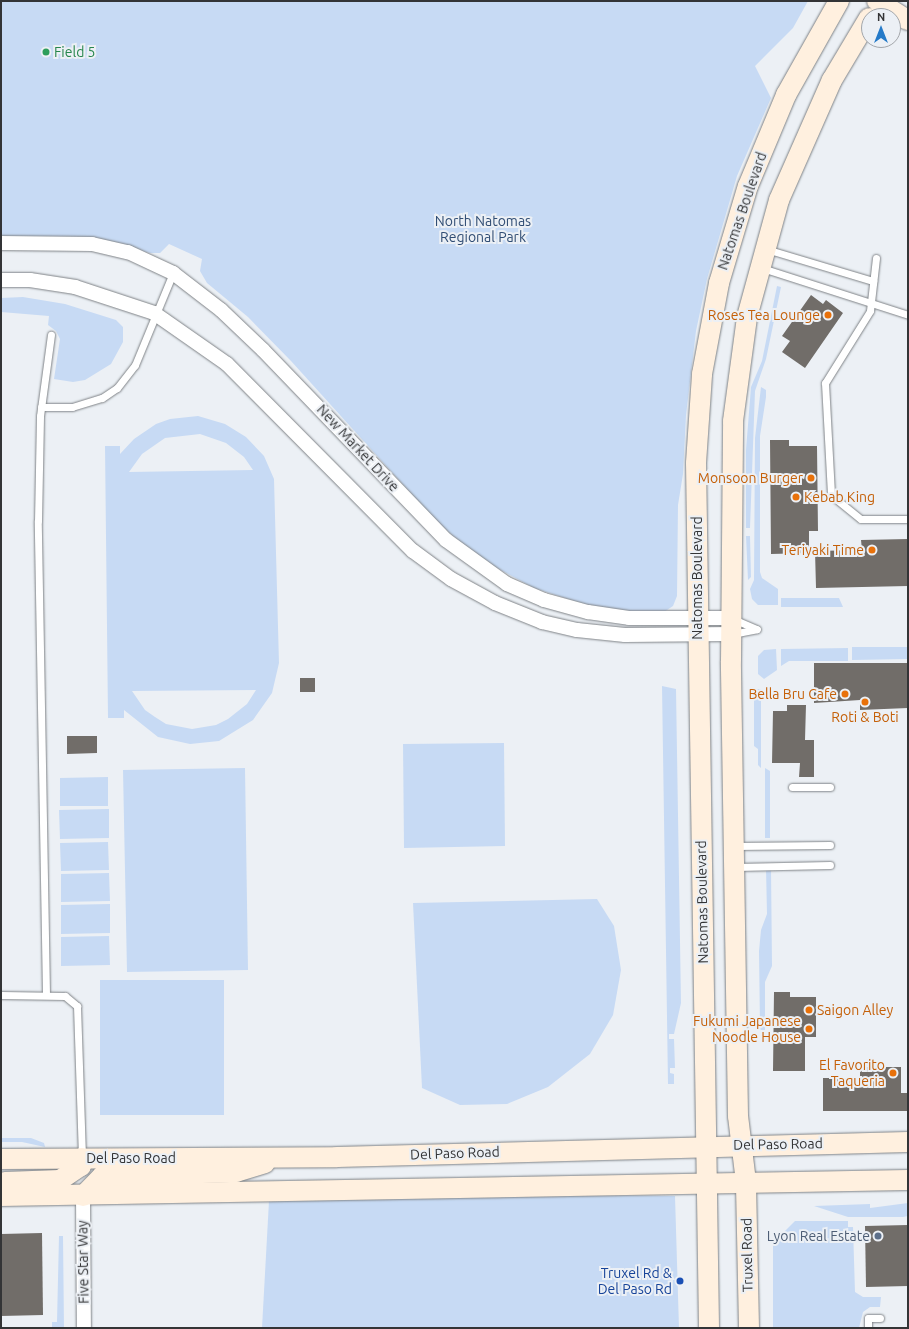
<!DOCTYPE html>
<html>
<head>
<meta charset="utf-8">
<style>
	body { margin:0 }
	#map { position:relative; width:909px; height:1329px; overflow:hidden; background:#ecf0f5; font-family:Ubuntu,sans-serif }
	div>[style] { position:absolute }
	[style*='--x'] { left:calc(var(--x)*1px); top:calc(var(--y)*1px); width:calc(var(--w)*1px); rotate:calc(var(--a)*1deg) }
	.green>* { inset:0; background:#c7daf4 }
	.building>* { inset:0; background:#716d69 }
	.roads { filter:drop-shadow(0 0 1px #7e8286) drop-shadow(0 0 1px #7e8286) }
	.lane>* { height:7px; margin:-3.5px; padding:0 3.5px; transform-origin:3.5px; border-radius:3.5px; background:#fff }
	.street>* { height:14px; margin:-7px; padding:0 7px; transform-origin:7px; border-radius:7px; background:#fff }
	.secondary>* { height:20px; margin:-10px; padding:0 10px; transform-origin:10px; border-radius:10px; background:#fff0df }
	.dots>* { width:11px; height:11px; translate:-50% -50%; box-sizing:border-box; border:2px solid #ecf0f5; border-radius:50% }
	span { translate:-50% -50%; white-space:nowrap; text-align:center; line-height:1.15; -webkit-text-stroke:4px #ecf0f5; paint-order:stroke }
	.leisure-label { font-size:14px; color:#27864d }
	.left { translate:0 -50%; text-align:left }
	.street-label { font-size:14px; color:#333436 }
	.park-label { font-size:14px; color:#304d74 }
	.food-label { font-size:14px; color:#c56008 }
	.right { translate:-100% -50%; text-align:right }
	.service-label { font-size:14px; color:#4e5e75 }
	.transit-label { font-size:14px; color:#164399 }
	.frame { position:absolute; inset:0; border:2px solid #333436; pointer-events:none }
	.north { position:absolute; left:861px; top:8px; width:40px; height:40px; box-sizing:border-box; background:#ecf0f5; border:1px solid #a2a5a9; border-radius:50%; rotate:0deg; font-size:11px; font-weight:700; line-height:16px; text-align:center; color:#333436 }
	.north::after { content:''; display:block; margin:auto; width:14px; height:18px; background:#257ac8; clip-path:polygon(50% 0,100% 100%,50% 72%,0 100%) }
</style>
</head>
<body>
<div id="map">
	<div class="green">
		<div style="clip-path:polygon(1px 1px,808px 1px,793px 28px,755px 66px,771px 98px,737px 176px,707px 279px,696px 331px,686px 415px,683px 474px,678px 505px,677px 596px,673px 606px,664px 612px,636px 612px,593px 607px,534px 588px,480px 559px,437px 522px,291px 361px,248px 317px,207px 283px,200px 271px,202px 259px,169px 244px,160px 253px,150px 253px,84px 237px,1px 237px)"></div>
		<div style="clip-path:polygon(777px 286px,781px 287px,766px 359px,755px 391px,750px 528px,746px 528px,746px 450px,751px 387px,762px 361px)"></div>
		<div style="clip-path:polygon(23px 297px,65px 304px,116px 320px,123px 327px,123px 342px,111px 364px,85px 380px,73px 382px,54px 379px,60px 339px,56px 331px,48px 325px,49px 316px,1px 312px,1px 298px)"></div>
		<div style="clip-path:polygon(761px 387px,766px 390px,766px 397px,760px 436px,760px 572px,762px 578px,778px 589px,778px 605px,758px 605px,752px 599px,750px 589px,754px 580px,755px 438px)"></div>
		<div style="clip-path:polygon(evenodd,198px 416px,225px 424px,246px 437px,264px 456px,274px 479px,279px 663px,272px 693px,253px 720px,219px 741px,190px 744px,158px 737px,124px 710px,124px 718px,108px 718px,105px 446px,120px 446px,120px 454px,134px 439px,156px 424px,170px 419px,198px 416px,200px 434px,226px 443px,244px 457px,253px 470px,129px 472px,142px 454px,165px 438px,200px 434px,198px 416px,256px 690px,247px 704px,228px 719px,216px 725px,192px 729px,166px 724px,155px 717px,145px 710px,132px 691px,256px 690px)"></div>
		<div style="clip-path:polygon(746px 536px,750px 536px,751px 577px,748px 580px)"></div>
		<div style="clip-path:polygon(781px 598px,839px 598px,843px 607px,781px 607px)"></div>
		<div style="clip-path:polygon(852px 647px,908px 647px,908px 659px,852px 660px)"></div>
		<div style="clip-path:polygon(848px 648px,848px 661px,789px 661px,781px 666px,781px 649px)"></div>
		<div style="clip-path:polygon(776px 649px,777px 670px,764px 679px,758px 674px,758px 656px,764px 650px)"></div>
		<div style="clip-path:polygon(662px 686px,676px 689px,681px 1003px,674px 1034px,669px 1034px,669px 1039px,674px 1039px,675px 1068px,670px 1068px,670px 1073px,674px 1074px,674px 1084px,668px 1084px)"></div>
		<div style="clip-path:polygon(754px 689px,761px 689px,761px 768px,758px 765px,758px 749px,754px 746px)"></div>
		<div style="clip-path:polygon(504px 743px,505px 846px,404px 848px,403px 744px)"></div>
		<div style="clip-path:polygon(245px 768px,248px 970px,127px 972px,123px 770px)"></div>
		<div style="clip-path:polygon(765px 768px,770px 771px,770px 838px,765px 838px)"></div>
		<div style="clip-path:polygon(108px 777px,108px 806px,60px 806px,60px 778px)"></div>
		<div style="clip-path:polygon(109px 809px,109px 838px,60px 839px,59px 810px)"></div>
		<div style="clip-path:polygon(108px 842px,109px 870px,61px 871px,60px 843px)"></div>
		<div style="clip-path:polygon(766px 868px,771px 868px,772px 966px,765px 982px,765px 1033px,761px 1033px,760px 1027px,759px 951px,761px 930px,767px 914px)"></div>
		<div style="clip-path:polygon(109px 873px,110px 901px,61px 902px,61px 874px)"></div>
		<div style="clip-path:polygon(597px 899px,614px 926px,621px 970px,613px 1015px,590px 1054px,548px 1087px,507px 1104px,460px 1105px,422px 1088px,413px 903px)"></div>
		<div style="clip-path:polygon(110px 904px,110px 933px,61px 934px,61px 905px)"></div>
		<div style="clip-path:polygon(109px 936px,110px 965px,61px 966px,61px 937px)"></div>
		<div style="clip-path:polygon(100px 980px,224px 980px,224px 1115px,100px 1115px)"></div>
		<div style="clip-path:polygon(1px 1138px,31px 1138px,44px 1143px,45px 1147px,22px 1142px,1px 1142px)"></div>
		<div style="clip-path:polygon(561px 1195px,675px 1196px,679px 1328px,262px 1328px,269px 1201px)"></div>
		<div style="clip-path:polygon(908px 1203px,908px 1216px,903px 1217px,848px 1217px,814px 1206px,870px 1204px,870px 1208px)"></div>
		<div style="clip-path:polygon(795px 1221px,848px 1221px,848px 1227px,853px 1227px,855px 1292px,863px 1297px,881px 1297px,880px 1307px,870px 1307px,863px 1312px,859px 1328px,773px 1328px,773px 1243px)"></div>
		<div style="clip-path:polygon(59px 1236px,63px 1236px,64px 1328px,52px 1328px,52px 1322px,57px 1322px)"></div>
	</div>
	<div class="building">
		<div style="clip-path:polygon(811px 295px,823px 304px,826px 300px,843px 313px,805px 368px,782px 352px,790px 341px,782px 336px)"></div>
		<div style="clip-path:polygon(770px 440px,789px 440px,789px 446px,817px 446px,818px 531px,809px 531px,809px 553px,771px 554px)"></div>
		<div style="clip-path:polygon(908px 539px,908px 586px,816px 588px,815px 551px,862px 550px,861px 540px)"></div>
		<div style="clip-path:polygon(814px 663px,908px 663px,908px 708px,860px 710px,860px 700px,814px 703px)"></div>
		<div style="clip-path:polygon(300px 678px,315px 678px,315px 692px,300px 692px)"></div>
		<div style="clip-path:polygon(787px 705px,806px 705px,805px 740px,814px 740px,814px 777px,799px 777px,800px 763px,772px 763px,773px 711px,787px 711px)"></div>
		<div style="clip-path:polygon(67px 736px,97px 736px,97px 753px,67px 754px)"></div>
		<div style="clip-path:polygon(774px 992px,790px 992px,790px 997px,816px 997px,816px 1037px,805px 1037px,805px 1071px,773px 1071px)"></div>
		<div style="clip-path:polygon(860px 1067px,901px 1067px,901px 1093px,907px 1093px,907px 1111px,823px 1111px,823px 1078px,860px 1078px)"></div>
		<div style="clip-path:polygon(908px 1225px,908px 1286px,866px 1287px,865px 1226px)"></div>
		<div style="clip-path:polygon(42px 1233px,43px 1315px,1px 1316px,1px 1234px)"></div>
	</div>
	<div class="roads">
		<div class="lane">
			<div style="--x:766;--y:249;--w:112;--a:16.7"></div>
			<div style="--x:876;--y:258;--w:53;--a:96.5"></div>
			<div style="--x:870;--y:311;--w:85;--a:122"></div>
			<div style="--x:825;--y:383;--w:112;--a:86.9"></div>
			<div style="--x:831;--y:495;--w:38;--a:39"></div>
			<div style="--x:861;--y:519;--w:47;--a:0"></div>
			<div style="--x:762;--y:268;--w:153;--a:17.8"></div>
			<div style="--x:41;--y:407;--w:31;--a:0"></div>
			<div style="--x:72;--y:407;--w:31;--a:-17"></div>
			<div style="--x:102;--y:398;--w:18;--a:-34"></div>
			<div style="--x:117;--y:388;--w:29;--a:-52"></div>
			<div style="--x:135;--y:365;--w:100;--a:-67.6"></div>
			<div style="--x:733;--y:619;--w:26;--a:23"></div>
			<div style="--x:732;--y:634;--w:25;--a:-11"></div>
			<div style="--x:792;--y:787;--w:38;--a:0"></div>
			<div style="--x:735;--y:846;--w:95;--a:-0.6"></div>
			<div style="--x:736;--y:867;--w:94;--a:-1.2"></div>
			<div style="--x:46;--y:994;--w:473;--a:-91"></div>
			<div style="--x:38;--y:521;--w:105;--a:-88.9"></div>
			<div style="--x:40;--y:416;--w:82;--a:-82.3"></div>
			<div style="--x:1;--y:995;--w:64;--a:0.9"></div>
			<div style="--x:65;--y:996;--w:16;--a:40"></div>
			<div style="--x:77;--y:1006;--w:150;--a:88.1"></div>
			<div style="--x:868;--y:1328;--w:10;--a:-90"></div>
			<div style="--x:868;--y:1318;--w:12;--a:0"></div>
		</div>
		<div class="street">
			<div style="--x:1;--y:243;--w:91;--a:0.6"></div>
			<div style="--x:92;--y:244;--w:37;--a:13"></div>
			<div style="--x:128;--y:252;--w:50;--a:25"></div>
			<div style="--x:173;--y:273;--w:61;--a:37.6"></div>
			<div style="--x:221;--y:310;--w:58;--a:43.6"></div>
			<div style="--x:263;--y:350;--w:264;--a:46.1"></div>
			<div style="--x:446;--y:540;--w:75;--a:35.8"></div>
			<div style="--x:507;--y:584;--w:40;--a:23.4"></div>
			<div style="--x:544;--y:600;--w:46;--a:15.3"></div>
			<div style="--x:588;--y:612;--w:41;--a:8.3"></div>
			<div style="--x:629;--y:618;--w:102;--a:0"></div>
			<div style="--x:1;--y:280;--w:29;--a:0"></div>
			<div style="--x:30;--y:280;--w:46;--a:8.8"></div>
			<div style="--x:75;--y:287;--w:83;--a:18.2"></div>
			<div style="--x:154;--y:313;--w:89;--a:34.9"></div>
			<div style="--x:227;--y:364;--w:264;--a:45.2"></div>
			<div style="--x:413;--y:551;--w:47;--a:36.4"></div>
			<div style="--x:451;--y:579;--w:50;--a:28.6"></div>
			<div style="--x:495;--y:603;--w:51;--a:22"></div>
			<div style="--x:542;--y:622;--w:36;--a:13"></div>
			<div style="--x:577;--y:630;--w:48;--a:5.9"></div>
			<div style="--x:625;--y:635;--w:106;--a:-0.5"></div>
			<div style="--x:83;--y:1196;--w:132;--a:89.6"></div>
		</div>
		<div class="secondary">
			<div style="--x:877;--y:1;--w:36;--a:32"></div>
			<div style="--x:1;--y:1159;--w:336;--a:-0.3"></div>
			<div style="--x:337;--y:1157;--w:571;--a:-1.5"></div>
			<div style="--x:5;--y:1182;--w:55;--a:-2.1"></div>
			<div style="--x:60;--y:1180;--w:25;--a:-34"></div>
			<div style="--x:81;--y:1166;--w:8;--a:-83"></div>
			<div style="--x:1;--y:1196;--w:907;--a:-1.01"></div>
			<div style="--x:83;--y:1196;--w:28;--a:-46"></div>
			<div style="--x:102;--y:1176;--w:134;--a:-1.7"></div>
			<div style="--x:236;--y:1172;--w:30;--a:-17"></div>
			<div style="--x:709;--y:1328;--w:865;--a:-90.86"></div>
			<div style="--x:696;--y:463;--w:89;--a:-86.1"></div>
			<div style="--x:702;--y:374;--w:93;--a:-79.4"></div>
			<div style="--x:719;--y:283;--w:101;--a:-73.4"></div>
			<div style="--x:748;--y:186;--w:99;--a:-67.3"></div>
			<div style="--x:786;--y:95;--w:108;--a:-60.6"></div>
			<div style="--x:749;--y:1328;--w:146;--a:-91.2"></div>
			<div style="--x:746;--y:1182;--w:66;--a:-96.9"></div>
			<div style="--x:738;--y:1116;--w:455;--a:-90.9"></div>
			<div style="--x:731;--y:661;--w:240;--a:-89.5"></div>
			<div style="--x:733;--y:421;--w:105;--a:-82.3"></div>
			<div style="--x:747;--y:317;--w:121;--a:-74.7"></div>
			<div style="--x:779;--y:200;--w:131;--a:-66.2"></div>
			<div style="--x:832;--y:80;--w:72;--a:-59.2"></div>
		</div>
	</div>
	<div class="dots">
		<div style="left:46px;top:52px;background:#2e9e5b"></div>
		<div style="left:828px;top:315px;background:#e8710a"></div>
		<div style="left:811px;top:478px;background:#e8710a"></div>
		<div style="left:796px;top:497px;background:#e8710a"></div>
		<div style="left:872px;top:550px;background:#e8710a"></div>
		<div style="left:845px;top:694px;background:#e8710a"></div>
		<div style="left:865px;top:702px;background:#e8710a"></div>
		<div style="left:809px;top:1010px;background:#e8710a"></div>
		<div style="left:809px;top:1029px;background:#e8710a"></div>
		<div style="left:893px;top:1073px;background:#e8710a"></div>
		<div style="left:878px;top:1236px;background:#5c6f8a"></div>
		<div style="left:680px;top:1281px;background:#1a4fb4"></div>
	</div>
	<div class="leisure-label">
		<span class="left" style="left:54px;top:52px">Field 5</span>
	</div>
	<div class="street-label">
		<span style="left:742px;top:211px;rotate:-71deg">Natomas Boulevard</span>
		<span style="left:358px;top:448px;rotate:47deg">New Market Drive</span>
		<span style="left:697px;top:578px;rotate:-90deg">Natomas Boulevard</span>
		<span style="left:702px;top:902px;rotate:-91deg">Natomas Boulevard</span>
		<span style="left:778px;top:1144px;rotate:-1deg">Del Paso Road</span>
		<span style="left:455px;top:1153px;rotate:-2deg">Del Paso Road</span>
		<span style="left:131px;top:1158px">Del Paso Road</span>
		<span style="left:747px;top:1255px;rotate:-91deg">Truxel Road</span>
		<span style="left:83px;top:1262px;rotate:-91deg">Five Star Way</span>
	</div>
	<div class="park-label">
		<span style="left:483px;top:229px">North Natomas<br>Regional Park</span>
	</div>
	<div class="food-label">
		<span class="right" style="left:820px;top:315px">Roses Tea Lounge</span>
		<span class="right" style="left:803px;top:478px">Monsoon Burger</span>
		<span class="left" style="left:804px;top:497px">Kebab King</span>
		<span class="right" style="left:864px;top:550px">Teriyaki Time</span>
		<span class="right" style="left:837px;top:694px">Bella Bru Cafe</span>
		<span style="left:865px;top:717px">Roti &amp; Boti</span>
		<span class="left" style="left:817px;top:1010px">Saigon Alley</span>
		<span class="right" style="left:801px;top:1029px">Fukumi Japanese<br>Noodle House</span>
		<span class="right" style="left:885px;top:1073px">El Favorito<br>Taqueria</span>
	</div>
	<div class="service-label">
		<span class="right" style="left:870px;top:1236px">Lyon Real Estate</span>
	</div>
	<div class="transit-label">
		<span class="right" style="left:672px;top:1281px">Truxel Rd &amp;<br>Del Paso Rd</span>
	</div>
	<div class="frame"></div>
	<div class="north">N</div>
</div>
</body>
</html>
